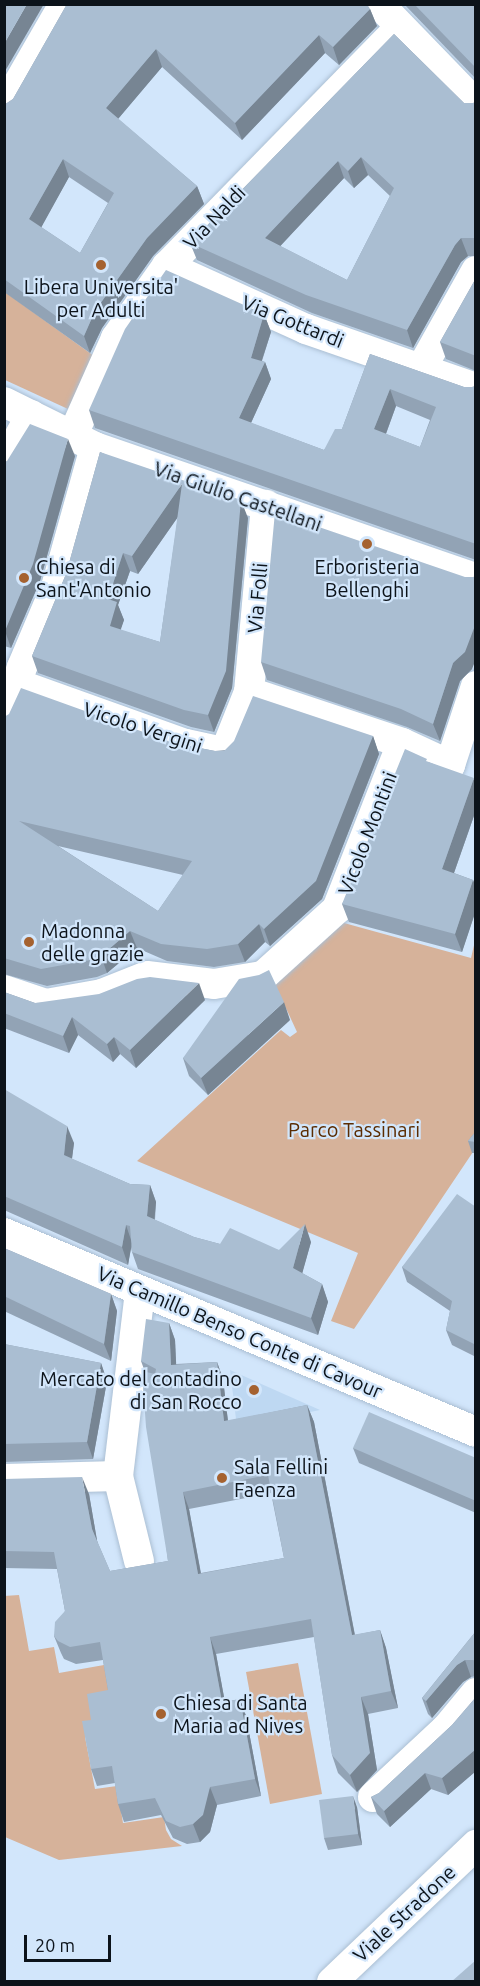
<!DOCTYPE html>
<html>
<head>
<meta charset="utf-8">
<style>
	body { margin:0 }
	#map { position:relative; width:480px; height:1986px; overflow:hidden; background:#d2e6fb; font-family:Ubuntu,sans-serif }
	div>[style] { position:absolute }
	[style*='--x'] { left:calc(var(--x)*1px); top:calc(var(--y)*1px); width:calc(var(--w)*1px); rotate:calc(var(--a)*1deg) }
	.built>* { inset:0; background:#bed8f2 }
	.green>* { inset:0; background:#d6b29a }
	.roads { filter:drop-shadow(0 0 2px #abbfd3) drop-shadow(0 0 2px #abbfd3) }
	.minor>* { height:30px; margin:-15px; padding:0 15px; transform-origin:15px; border-radius:15px; background:#fff }
	.wall>* { inset:0; background:#92a3b5 }
	.shaded-wall>* { inset:0; background:#778593 }
	.building>* { inset:0; background:#aabed2 }
	.dots>* { width:16px; height:16px; translate:-50% -50%; box-sizing:border-box; border:3px solid #d2e6fb; border-radius:50% }
	span { translate:-50% -50%; white-space:nowrap; text-align:center; line-height:1.15; -webkit-text-stroke:4.5px #d2e6fb; paint-order:stroke }
	.street-label { font-size:20px; color:#0c131a }
	.poi-label { font-size:20px; color:#0c131a }
	.left { translate:0 -50%; text-align:left }
	.right { translate:-100% -50%; text-align:right }
	.park-label { font-size:20px; color:#5b2c02 }
	.frame { position:absolute; inset:0; border:6px solid #0c131a; pointer-events:none }
	.scale { position:absolute; left:24px; top:1935px; width:87px; height:27px; box-sizing:border-box; border:3px solid #0c131a; border-top:0; padding-left:8px; font-size:18px; line-height:21px; white-space:nowrap; color:#0c131a; -webkit-text-stroke:4px #d2e6fb; paint-order:stroke }
</style>
</head>
<body>
<div id="map">
	<div class="built">
		<div style="clip-path:polygon(230px 1370px,320px 1410px,237px 1427px)"></div>
	</div>
	<div class="green">
		<div style="clip-path:polygon(5px 292px,94px 356px,68px 409px,5px 380px)"></div>
		<div style="clip-path:polygon(344px 923px,471px 958px,475px 941px,475px 1149px,354px 1329px,331px 1321px,358px 1253px,137px 1161px,281px 1030px,290px 1037px,297px 1032px,273px 980px)"></div>
		<div style="clip-path:polygon(19px 1595px,29px 1651px,54px 1647px,59px 1673px,104px 1665px,111px 1705px,95px 1735px,85px 1737px,95px 1789px,117px 1786px,123px 1823px,164px 1817px,166px 1830px,171px 1839px,182px 1846px,59px 1860px,5px 1837px,4px 1596px)"></div>
		<div style="clip-path:polygon(298px 1663px,322px 1794px,270px 1804px,246px 1672px)"></div>
	</div>
	<div class="roads">
		<div class="minor">
			<div style="--x:379;--y:4;--w:139;--a:45.9"></div>
			<div style="--x:4;--y:108;--w:120;--a:-60"></div>
			<div style="--x:167;--y:266;--w:153;--a:24.4"></div>
			<div style="--x:306;--y:329;--w:122;--a:19.2"></div>
			<div style="--x:476;--y:271;--w:112;--a:119.3"></div>
			<div style="--x:421;--y:369;--w:58;--a:19.1"></div>
			<div style="--x:4;--y:402;--w:102;--a:26.3"></div>
			<div style="--x:95;--y:447;--w:403;--a:19"></div>
			<div style="--x:72;--y:437;--w:108;--a:-66"></div>
			<div style="--x:116;--y:338;--w:88;--a:-54.7"></div>
			<div style="--x:167;--y:266;--w:332;--a:-45.7"></div>
			<div style="--x:4;--y:464;--w:56;--a:-61.1"></div>
			<div style="--x:18;--y:684;--w:178;--a:19.7"></div>
			<div style="--x:186;--y:744;--w:40;--a:12"></div>
			<div style="--x:225;--y:752;--w:65;--a:-68.2"></div>
			<div style="--x:249;--y:692;--w:161;--a:18.4"></div>
			<div style="--x:249;--y:692;--w:188;--a:-84.8"></div>
			<div style="--x:4;--y:719;--w:55;--a:-70.9"></div>
			<div style="--x:22;--y:667;--w:87;--a:-67"></div>
			<div style="--x:56;--y:587;--w:145;--a:-74.4"></div>
			<div style="--x:4;--y:990;--w:44;--a:18.4"></div>
			<div style="--x:46;--y:1004;--w:57;--a:-10.1"></div>
			<div style="--x:102;--y:994;--w:48;--a:-21.8"></div>
			<div style="--x:147;--y:976;--w:67;--a:6.8"></div>
			<div style="--x:214;--y:984;--w:50;--a:-9.3"></div>
			<div style="--x:263;--y:976;--w:100;--a:-42.2"></div>
			<div style="--x:337;--y:909;--w:178;--a:-68.6"></div>
			<div style="--x:402;--y:743;--w:53;--a:24.6"></div>
			<div style="--x:450;--y:765;--w:83;--a:-71.8"></div>
			<div style="--x:4;--y:1233;--w:512;--a:22.86"></div>
			<div style="--x:4;--y:1479;--w:114;--a:-1.5"></div>
			<div style="--x:139;--y:1561;--w:88;--a:-103.9"></div>
			<div style="--x:118;--y:1476;--w:186;--a:-83.2"></div>
			<div style="--x:373;--y:1797;--w:100;--a:-43"></div>
			<div style="--x:446;--y:1729;--w:47;--a:-50.2"></div>
			<div style="--x:332;--y:1982;--w:199;--a:-43.6"></div>
		</div>
	</div>
	<div class="wall">
		<div style="clip-path:polygon(evenodd,67px 4px,370px 9px,377px 26px,339px 65px,325px 53px,242px 140px,162px 67px,118px 119px,197px 186px,204px 204px,153px 256px,102px 328px,90px 353px,4px 292px,4px 105px,13px 99px,67px 4px,69px 177px,108px 203px,80px 253px,41px 227px,69px 177px)"></div>
		<div style="clip-path:polygon(404px 4px,476px 4px,476px 79px)"></div>
		<div style="clip-path:polygon(evenodd,394px 34px,464px 103px,473px 103px,476px 102px,476px 256px,468px 256px,461px 262px,413px 348px,312px 313px,197px 260px,190px 243px,394px 34px,368px 175px,390px 196px,347px 280px,280px 246px,344px 178px,354px 188px,368px 175px)"></div>
		<div style="clip-path:polygon(476px 278px,476px 371px,446px 359px,440px 342px)"></div>
		<div style="clip-path:polygon(evenodd,264px 314px,271px 332px,262px 361px,265px 362px,271px 379px,251px 423px,324px 450px,342px 429px,370px 354px,464px 387px,472px 387px,476px 386px,476px 560px,95px 428px,89px 410px,264px 314px,396px 406px,430px 420px,420px 447px,386px 434px,396px 406px)"></div>
		<div style="clip-path:polygon(evenodd,100px 452px,248px 518px,232px 688px,214px 732px,191px 727px,38px 673px,32px 656px,66px 574px,100px 452px,178px 517px,160px 642px,120px 630px,124px 620px,118px 605px,130px 571px,138px 574px,178px 517px)"></div>
		<div style="clip-path:polygon(75px 456px,40px 581px,11px 648px,4px 646px,4px 462px)"></div>
		<div style="clip-path:polygon(465px 577px,473px 577px,472px 669px,460px 681px,440px 741px,407px 727px,267px 680px,261px 662px)"></div>
		<div style="clip-path:polygon(evenodd,4px 717px,174px 743px,215px 751px,373px 736px,379px 754px,322px 899px,270px 946px,265px 942px,245px 962px,214px 967px,167px 961px,137px 948px,107px 973px,97px 977px,47px 986px,4px 974px,4px 717px,58px 846px,183px 875px,158px 911px,58px 846px)"></div>
		<div style="clip-path:polygon(428px 762px,476px 781px,476px 810px,454px 873px,473px 880px,476px 887px,476px 910px,462px 952px,349px 922px,342px 904px)"></div>
		<div style="clip-path:polygon(4px 992px,35px 1003px,205px 1000px,136px 1068px,120px 1054px,113px 1062px,78px 1035px,69px 1053px,4px 1028px)"></div>
		<div style="clip-path:polygon(290px 1020px,208px 1095px,189px 1076px,183px 1058px)"></div>
		<div style="clip-path:polygon(4px 1089px,74px 1143px,72px 1159px,130px 1184px,150px 1185px,156px 1202px,155px 1220px,194px 1237px,220px 1244px,279px 1250px,311px 1242px,302px 1273px,322px 1284px,328px 1302px,318px 1335px,138px 1269px,132px 1252px,131px 1247px,128px 1265px,4px 1210px)"></div>
		<div style="clip-path:polygon(476px 1131px,476px 1153px,472px 1153px,468px 1141px)"></div>
		<div style="clip-path:polygon(476px 1207px,476px 1357px,452px 1345px,446px 1330px,450px 1311px,407px 1282px,402px 1267px)"></div>
		<div style="clip-path:polygon(4px 1248px,111px 1294px,117px 1311px,111px 1361px,4px 1311px)"></div>
		<div style="clip-path:polygon(evenodd,169px 1323px,175px 1340px,176px 1364px,217px 1362px,223px 1379px,228px 1421px,307px 1405px,314px 1422px,355px 1635px,380px 1630px,386px 1648px,398px 1708px,368px 1714px,377px 1770px,357px 1792px,338px 1773px,332px 1755px,314px 1637px,216px 1654px,225px 1702px,240px 1699px,246px 1716px,261px 1796px,217px 1805px,210px 1832px,200px 1842px,187px 1844px,173px 1838px,161px 1815px,124px 1822px,118px 1804px,115px 1783px,97px 1786px,91px 1769px,91px 1720px,108px 1690px,103px 1660px,76px 1664px,64px 1659px,61px 1653px,54px 1636px,65px 1611px,57px 1569px,4px 1568px,4px 1479px,89px 1494px,97px 1541px,110px 1571px,168px 1561px,145px 1372px,141px 1361px,169px 1323px,271px 1493px,284px 1558px,201px 1573px,189px 1509px,271px 1493px)"></div>
		<div style="clip-path:polygon(4px 1344px,101px 1363px,107px 1381px,93px 1459px,4px 1462px)"></div>
		<div style="clip-path:polygon(353px 1448px,476px 1458px,476px 1513px,359px 1463px)"></div>
		<div style="clip-path:polygon(476px 1631px,476px 1676px,471px 1677px,463px 1682px,432px 1718px,428px 1714px,422px 1698px)"></div>
		<div style="clip-path:polygon(476px 1697px,476px 1771px,448px 1795px,431px 1789px,390px 1827px,377px 1814px,371px 1797px,379px 1793px,452px 1725px)"></div>
		<div style="clip-path:polygon(357px 1807px,362px 1845px,328px 1850px,324px 1838px)"></div>
	</div>
	<div class="shaded-wall">
		<div style="clip-path:polygon(27px 4px,44px 4px,4px 73px,4px 44px)"></div>
		<div style="clip-path:polygon(370px 9px,377px 26px,339px 65px,333px 47px)"></div>
		<div style="clip-path:polygon(319px 35px,325px 53px,242px 140px,235px 123px)"></div>
		<div style="clip-path:polygon(156px 49px,162px 67px,112px 126px,106px 108px)"></div>
		<div style="clip-path:polygon(361px 157px,368px 175px,354px 188px,348px 171px)"></div>
		<div style="clip-path:polygon(63px 159px,69px 177px,36px 237px,29px 219px)"></div>
		<div style="clip-path:polygon(338px 161px,344px 178px,271px 256px,265px 238px)"></div>
		<div style="clip-path:polygon(197px 186px,204px 204px,153px 256px,102px 328px,90px 353px,84px 336px,95px 311px,147px 238px)"></div>
		<div style="clip-path:polygon(461px 238px,468px 256px,461px 262px,413px 348px,407px 330px,455px 245px)"></div>
		<div style="clip-path:polygon(264px 314px,271px 332px,257px 375px,251px 358px)"></div>
		<div style="clip-path:polygon(265px 362px,271px 379px,245px 436px,239px 418px)"></div>
		<div style="clip-path:polygon(390px 389px,396px 406px,381px 447px,374px 429px)"></div>
		<div style="clip-path:polygon(68px 439px,75px 456px,40px 581px,11px 648px,5px 631px)"></div>
		<div style="clip-path:polygon(182px 484px,189px 501px,138px 574px,132px 556px)"></div>
		<div style="clip-path:polygon(241px 500px,248px 518px,232px 688px,214px 732px,208px 715px)"></div>
		<div style="clip-path:polygon(123px 553px,130px 571px,118px 605px,124px 620px,116px 644px,110px 626px,108px 599px)"></div>
		<div style="clip-path:polygon(476px 623px,476px 659px,472px 669px,460px 681px,440px 741px,433px 724px,453px 663px)"></div>
		<div style="clip-path:polygon(373px 736px,379px 754px,322px 899px,270px 946px,264px 929px)"></div>
		<div style="clip-path:polygon(474px 778px,476px 781px,476px 810px,449px 887px,442px 869px)"></div>
		<div style="clip-path:polygon(473px 880px,476px 887px,476px 910px,462px 952px,455px 934px)"></div>
		<div style="clip-path:polygon(259px 924px,265px 942px,245px 962px,238px 944px)"></div>
		<div style="clip-path:polygon(130px 931px,137px 948px,107px 973px,101px 956px)"></div>
		<div style="clip-path:polygon(199px 983px,205px 1000px,136px 1068px,130px 1050px)"></div>
		<div style="clip-path:polygon(284px 1002px,290px 1020px,208px 1095px,201px 1078px)"></div>
		<div style="clip-path:polygon(72px 1017px,78px 1035px,69px 1053px,63px 1036px)"></div>
		<div style="clip-path:polygon(114px 1037px,120px 1054px,113px 1062px,107px 1044px)"></div>
		<div style="clip-path:polygon(67px 1126px,74px 1143px,70px 1173px,64px 1155px)"></div>
		<div style="clip-path:polygon(150px 1185px,156px 1202px,153px 1234px,147px 1216px)"></div>
		<div style="clip-path:polygon(305px 1224px,311px 1242px,299px 1285px,293px 1268px)"></div>
		<div style="clip-path:polygon(126px 1225px,132px 1243px,128px 1265px,122px 1247px)"></div>
		<div style="clip-path:polygon(322px 1284px,328px 1302px,318px 1335px,311px 1318px)"></div>
		<div style="clip-path:polygon(111px 1294px,117px 1311px,111px 1361px,104px 1344px)"></div>
		<div style="clip-path:polygon(169px 1323px,175px 1340px,177px 1382px,171px 1365px)"></div>
		<div style="clip-path:polygon(217px 1362px,223px 1379px,230px 1439px,224px 1421px)"></div>
		<div style="clip-path:polygon(101px 1363px,107px 1381px,93px 1459px,87px 1442px)"></div>
		<div style="clip-path:polygon(307px 1405px,314px 1422px,358px 1652px,352px 1635px)"></div>
		<div style="clip-path:polygon(82px 1477px,89px 1494px,98px 1546px,92px 1529px)"></div>
		<div style="clip-path:polygon(183px 1492px,189px 1509px,204px 1591px,198px 1574px)"></div>
		<div style="clip-path:polygon(380px 1630px,386px 1648px,398px 1708px,391px 1691px)"></div>
		<div style="clip-path:polygon(210px 1637px,216px 1654px,228px 1719px,222px 1702px)"></div>
		<div style="clip-path:polygon(465px 1660px,471px 1677px,463px 1682px,432px 1718px,426px 1701px,457px 1665px)"></div>
		<div style="clip-path:polygon(361px 1697px,368px 1714px,377px 1770px,357px 1792px,350px 1775px)"></div>
		<div style="clip-path:polygon(240px 1699px,246px 1716px,261px 1796px,255px 1779px)"></div>
		<div style="clip-path:polygon(476px 1749px,476px 1771px,448px 1795px,442px 1778px)"></div>
		<div style="clip-path:polygon(425px 1773px,431px 1789px,390px 1827px,384px 1811px)"></div>
		<div style="clip-path:polygon(210px 1787px,217px 1805px,210px 1832px,200px 1842px,193px 1824px)"></div>
		<div style="clip-path:polygon(353px 1796px,357px 1807px,362px 1845px,358px 1834px)"></div>
	</div>
	<div class="building">
		<div style="clip-path:polygon(4px 4px,27px 4px,4px 44px)"></div>
		<div style="clip-path:polygon(evenodd,67px 4px,367px 4px,370px 9px,333px 47px,319px 35px,235px 123px,156px 49px,106px 108px,197px 186px,147px 238px,95px 311px,84px 336px,4px 279px,4px 105px,13px 99px,67px 4px,63px 159px,114px 193px,80px 253px,29px 219px,63px 159px)"></div>
		<div style="clip-path:polygon(414px 4px,476px 4px,476px 68px)"></div>
		<div style="clip-path:polygon(evenodd,394px 34px,464px 103px,473px 103px,476px 102px,476px 238px,461px 238px,455px 245px,407px 330px,306px 295px,190px 243px,394px 34px,361px 157px,394px 188px,347px 280px,265px 238px,338px 161px,348px 171px,361px 157px)"></div>
		<div style="clip-path:polygon(evenodd,166px 270px,264px 314px,251px 358px,265px 362px,239px 418px,324px 450px,335px 429px,342px 429px,370px 354px,464px 387px,472px 387px,476px 386px,476px 544px,89px 410px,125px 329px,166px 270px,390px 389px,436px 407px,420px 447px,374px 429px,390px 389px)"></div>
		<div style="clip-path:polygon(476px 278px,476px 356px,440px 342px)"></div>
		<div style="clip-path:polygon(30px 424px,68px 439px,33px 564px,5px 631px,4px 462px,7px 461px)"></div>
		<div style="clip-path:polygon(evenodd,100px 452px,241px 500px,226px 671px,208px 715px,184px 710px,32px 656px,66px 574px,100px 452px,182px 484px,160px 642px,110px 626px,117px 602px,108px 599px,123px 553px,132px 556px,182px 484px)"></div>
		<div style="clip-path:polygon(275px 512px,465px 577px,473px 577px,476px 576px,476px 623px,465px 652px,453px 663px,433px 724px,401px 709px,261px 662px)"></div>
		<div style="clip-path:polygon(evenodd,21px 688px,174px 743px,215px 751px,224px 751px,234px 741px,253px 696px,373px 736px,316px 881px,264px 929px,259px 924px,238px 944px,207px 949px,161px 944px,130px 931px,101px 956px,91px 960px,41px 969px,4px 958px,4px 717px,9px 714px,21px 688px,19px 821px,192px 861px,158px 911px,19px 821px)"></div>
		<div style="clip-path:polygon(405px 749px,427px 759px,426px 761px,474px 778px,442px 869px,473px 880px,455px 934px,342px 904px)"></div>
		<div style="clip-path:polygon(269px 970px,284px 1002px,201px 1078px,183px 1058px,239px 979px,259px 975px)"></div>
		<div style="clip-path:polygon(150px 977px,199px 983px,130px 1050px,114px 1037px,107px 1044px,72px 1017px,63px 1036px,4px 1013px,4px 992px,35px 1003px,99px 994px,137px 979px)"></div>
		<div style="clip-path:polygon(4px 1089px,67px 1126px,64px 1155px,130px 1184px,150px 1185px,147px 1216px,194px 1237px,220px 1244px,230px 1228px,279px 1250px,305px 1224px,293px 1268px,322px 1284px,311px 1318px,132px 1252px,130px 1226px,126px 1225px,122px 1247px,4px 1196px)"></div>
		<div style="clip-path:polygon(476px 1131px,476px 1142px,468px 1141px)"></div>
		<div style="clip-path:polygon(457px 1194px,476px 1207px,476px 1345px,446px 1330px,452px 1301px,402px 1267px)"></div>
		<div style="clip-path:polygon(4px 1248px,111px 1294px,104px 1344px,4px 1296px)"></div>
		<div style="clip-path:polygon(evenodd,146px 1319px,169px 1323px,171px 1365px,217px 1362px,224px 1421px,307px 1405px,352px 1635px,380px 1630px,391px 1691px,361px 1697px,370px 1753px,350px 1775px,332px 1755px,311px 1619px,210px 1637px,222px 1702px,240px 1699px,255px 1779px,210px 1787px,203px 1815px,193px 1824px,180px 1827px,166px 1821px,155px 1798px,118px 1804px,112px 1766px,91px 1769px,82px 1721px,91px 1720px,87px 1694px,108px 1690px,100px 1642px,70px 1647px,58px 1641px,54px 1636px,55px 1622px,65px 1611px,54px 1552px,4px 1551px,4px 1479px,82px 1477px,92px 1529px,110px 1571px,168px 1561px,146px 1427px,142px 1371px,155px 1374px,156px 1369px,141px 1361px,146px 1319px,268px 1475px,284px 1558px,198px 1574px,183px 1492px,268px 1475px)"></div>
		<div style="clip-path:polygon(4px 1344px,101px 1363px,87px 1442px,4px 1444px)"></div>
		<div style="clip-path:polygon(369px 1412px,476px 1458px,476px 1501px,353px 1448px)"></div>
		<div style="clip-path:polygon(476px 1631px,476px 1661px,473px 1660px,465px 1660px,457px 1665px,426px 1701px,422px 1698px)"></div>
		<div style="clip-path:polygon(476px 1697px,476px 1749px,442px 1778px,425px 1773px,384px 1811px,371px 1797px,379px 1793px,452px 1725px)"></div>
		<div style="clip-path:polygon(353px 1796px,358px 1834px,324px 1838px,319px 1800px)"></div>
		<div style="clip-path:polygon(476px 1960px,476px 1982px,451px 1982px)"></div>
	</div>
	<div class="dots">
		<div style="left:101px;top:265px;background:#a56230"></div>
		<div style="left:367px;top:544px;background:#a56230"></div>
		<div style="left:24px;top:578px;background:#a56230"></div>
		<div style="left:29px;top:942px;background:#a56230"></div>
		<div style="left:254px;top:1390px;background:#a56230"></div>
		<div style="left:222px;top:1478px;background:#a56230"></div>
		<div style="left:161px;top:1714px;background:#a56230"></div>
	</div>
	<div class="street-label">
		<span style="left:214px;top:217px;rotate:-46deg">Via Naldi</span>
		<span style="left:293px;top:321px;rotate:22deg">Via Gottardi</span>
		<span style="left:238px;top:496px;rotate:19deg">Via Giulio Castellani</span>
		<span style="left:257px;top:598px;rotate:-85deg">Via Folli</span>
		<span style="left:143px;top:727px;rotate:18deg">Vicolo Vergini</span>
		<span style="left:367px;top:833px;rotate:-69deg">Vicolo Montini</span>
		<span style="left:240px;top:1332px;rotate:23deg">Via Camillo Benso Conte di Cavour</span>
		<span style="left:404px;top:1913px;rotate:-43deg">Viale Stradone</span>
	</div>
	<div class="poi-label">
		<span style="left:101px;top:298px">Libera Universita'<br>per Adulti</span>
		<span class="left" style="left:36px;top:578px">Chiesa di<br>Sant'Antonio</span>
		<span style="left:367px;top:578px">Erboristeria<br>Bellenghi</span>
		<span class="left" style="left:41px;top:942px">Madonna<br>delle grazie</span>
		<span class="right" style="left:242px;top:1390px">Mercato del contadino<br>di San Rocco</span>
		<span class="left" style="left:234px;top:1478px">Sala Fellini<br>Faenza</span>
		<span class="left" style="left:173px;top:1714px">Chiesa di Santa<br>Maria ad Nives</span>
	</div>
	<div class="park-label">
		<span style="left:354px;top:1129px">Parco Tassinari</span>
	</div>
	<div class="frame"></div>
	<div class="scale">20 m</div>
</div>
</body>
</html>
